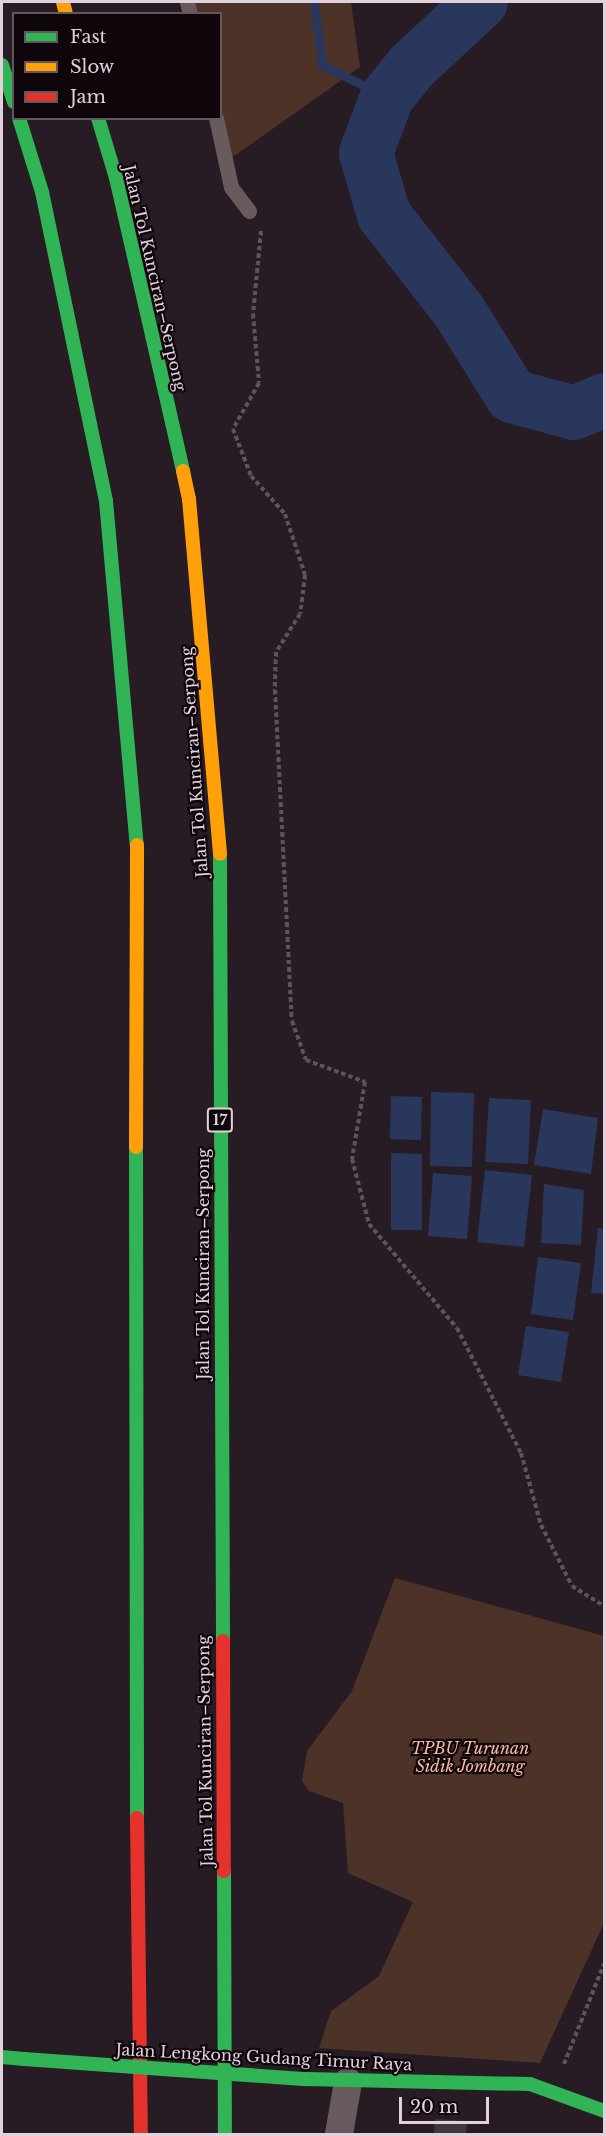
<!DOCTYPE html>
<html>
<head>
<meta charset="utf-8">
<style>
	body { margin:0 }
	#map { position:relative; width:606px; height:2136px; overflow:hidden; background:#271c24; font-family:"Libre Baskerville",serif }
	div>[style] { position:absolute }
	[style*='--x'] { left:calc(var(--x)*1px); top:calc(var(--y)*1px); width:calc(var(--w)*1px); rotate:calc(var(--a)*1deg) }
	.green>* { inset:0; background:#4d3228 }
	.water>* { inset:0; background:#29375c }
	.stream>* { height:9px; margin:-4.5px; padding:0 4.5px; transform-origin:4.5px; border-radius:4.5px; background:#29375c }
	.river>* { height:54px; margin:-27px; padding:0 27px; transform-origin:27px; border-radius:27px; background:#29375c }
	.building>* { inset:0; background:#3e3740 }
	.path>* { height:4px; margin-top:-2px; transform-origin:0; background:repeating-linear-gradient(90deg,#5e5358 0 4.5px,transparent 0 7.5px) }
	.lane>* { height:15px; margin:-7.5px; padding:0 7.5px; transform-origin:7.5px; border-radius:7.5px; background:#695a5d }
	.street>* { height:28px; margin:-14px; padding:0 14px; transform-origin:14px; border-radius:14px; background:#695a5d }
	.fast>* { height:14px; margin:-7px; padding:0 7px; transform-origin:7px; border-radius:7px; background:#30b455 }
	.slow>* { height:14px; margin:-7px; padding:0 7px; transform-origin:7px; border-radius:7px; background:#ff9f0a }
	.jam>* { height:14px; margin:-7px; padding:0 7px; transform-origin:7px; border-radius:7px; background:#e5322d }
	.fast-bridge>* { height:14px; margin:-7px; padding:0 7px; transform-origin:7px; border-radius:7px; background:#30b455 }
	span { translate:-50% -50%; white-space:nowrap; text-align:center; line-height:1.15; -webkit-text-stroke:4.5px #0f060c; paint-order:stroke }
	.shield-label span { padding:2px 4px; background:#0f060c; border:2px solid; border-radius:4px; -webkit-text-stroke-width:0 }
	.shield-label { font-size:15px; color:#e0d1dc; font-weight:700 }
	.street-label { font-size:16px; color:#e0d1dc }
	.park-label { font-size:16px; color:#f8b99d; font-style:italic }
	.frame { position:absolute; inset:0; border:3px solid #e0d1dc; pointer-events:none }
	.legend { position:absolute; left:12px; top:12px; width:210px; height:108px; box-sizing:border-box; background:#0f060c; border:2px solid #63575f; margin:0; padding:8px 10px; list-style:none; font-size:18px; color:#e0d1dc }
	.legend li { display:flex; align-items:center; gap:12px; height:30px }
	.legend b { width:30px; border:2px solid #63575f }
	.scale { position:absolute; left:399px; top:2097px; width:90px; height:27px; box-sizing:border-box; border:3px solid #e0d1dc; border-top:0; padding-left:8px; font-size:18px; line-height:21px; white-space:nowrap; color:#e0d1dc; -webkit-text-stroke:4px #0f060c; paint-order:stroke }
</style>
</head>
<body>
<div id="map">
	<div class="green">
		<div style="clip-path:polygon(183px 2px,351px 2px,360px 67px,220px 166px,220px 14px,185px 13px)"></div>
		<div style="clip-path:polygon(395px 1578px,604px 1636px,604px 1923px,540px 2063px,319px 2048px,331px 2011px,379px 1976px,413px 1902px,348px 1873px,343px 1803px,309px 1791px,302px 1781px,307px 1751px,352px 1691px)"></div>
	</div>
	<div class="water">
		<div style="clip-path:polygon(431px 1092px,474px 1093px,472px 1167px,430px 1166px)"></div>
		<div style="clip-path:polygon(391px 1096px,422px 1097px,421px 1140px,390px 1139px)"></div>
		<div style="clip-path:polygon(489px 1098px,531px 1100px,528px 1164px,485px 1162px)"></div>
		<div style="clip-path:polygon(543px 1109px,598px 1118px,591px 1174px,534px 1165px)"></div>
		<div style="clip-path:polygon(391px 1153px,422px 1154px,422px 1230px,391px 1230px)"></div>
		<div style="clip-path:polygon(485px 1170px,532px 1175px,524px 1247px,477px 1242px)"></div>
		<div style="clip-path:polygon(433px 1173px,472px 1176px,467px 1239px,428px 1236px)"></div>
		<div style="clip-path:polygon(544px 1184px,584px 1190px,581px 1245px,541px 1243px)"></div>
		<div style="clip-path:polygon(598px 1228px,604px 1229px,604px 1294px,591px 1293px)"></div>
		<div style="clip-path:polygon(538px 1257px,581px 1263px,573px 1320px,531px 1314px)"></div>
		<div style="clip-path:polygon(526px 1326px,569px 1332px,561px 1382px,518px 1375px)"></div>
	</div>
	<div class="stream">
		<div style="--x:314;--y:2;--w:64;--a:82.8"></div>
		<div style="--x:322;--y:65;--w:72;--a:26.2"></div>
	</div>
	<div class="river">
		<div style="--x:481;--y:2;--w:94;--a:137.2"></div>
		<div style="--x:412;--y:66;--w:40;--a:129"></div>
		<div style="--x:387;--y:97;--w:60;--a:110.6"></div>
		<div style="--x:366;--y:153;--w:65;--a:73.8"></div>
		<div style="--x:384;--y:215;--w:122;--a:52"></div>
		<div style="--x:459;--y:311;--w:100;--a:58.1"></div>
		<div style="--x:512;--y:396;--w:64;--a:15.3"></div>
		<div style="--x:574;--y:413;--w:33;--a:-23"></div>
	</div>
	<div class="building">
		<div style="clip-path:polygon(435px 2119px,467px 2121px,466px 2134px,434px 2134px)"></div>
	</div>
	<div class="path">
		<div style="--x:261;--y:231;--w:83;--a:95.5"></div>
		<div style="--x:253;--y:314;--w:69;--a:85"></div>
		<div style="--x:259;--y:383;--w:53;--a:119.5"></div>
		<div style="--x:233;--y:429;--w:50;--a:69"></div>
		<div style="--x:251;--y:476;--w:51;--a:48.2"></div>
		<div style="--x:285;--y:514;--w:64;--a:71.8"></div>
		<div style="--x:305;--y:575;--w:39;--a:97"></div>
		<div style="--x:300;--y:614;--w:45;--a:122.3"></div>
		<div style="--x:276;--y:652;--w:38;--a:92"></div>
		<div style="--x:275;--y:690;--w:331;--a:87.1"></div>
		<div style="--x:292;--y:1021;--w:41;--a:70.3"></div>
		<div style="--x:306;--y:1060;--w:63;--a:20.4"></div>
		<div style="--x:365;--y:1082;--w:78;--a:99.6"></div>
		<div style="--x:352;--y:1159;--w:67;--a:75.3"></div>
		<div style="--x:369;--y:1224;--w:136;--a:49.8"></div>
		<div style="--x:457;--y:1328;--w:140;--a:62.9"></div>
		<div style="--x:521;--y:1453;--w:75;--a:74.5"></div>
		<div style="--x:541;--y:1525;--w:68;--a:63.1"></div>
		<div style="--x:572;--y:1586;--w:38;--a:32"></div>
		<div style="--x:564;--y:2064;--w:108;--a:-68.2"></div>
	</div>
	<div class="lane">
		<div style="--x:187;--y:2;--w:12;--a:76"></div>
		<div style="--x:216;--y:118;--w:71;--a:77.7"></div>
		<div style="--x:231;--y:187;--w:30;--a:53"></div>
	</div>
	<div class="street">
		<div style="--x:339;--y:2134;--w:53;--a:-80.2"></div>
	</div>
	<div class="fast">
		<div style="--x:2;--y:65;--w:39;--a:72"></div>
		<div style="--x:19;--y:118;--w:77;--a:72.7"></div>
		<div style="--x:42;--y:192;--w:316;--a:78.3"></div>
		<div style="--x:106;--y:501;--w:345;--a:84.9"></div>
		<div style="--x:98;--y:118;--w:63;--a:73.3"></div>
		<div style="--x:116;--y:178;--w:301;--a:77.1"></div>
		<div style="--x:220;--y:854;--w:787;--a:89.78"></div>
		<div style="--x:136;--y:1147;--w:671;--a:89.91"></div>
		<div style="--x:224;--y:1871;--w:263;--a:89.8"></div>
		<div style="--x:2;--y:2057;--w:22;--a:5"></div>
		<div style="--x:306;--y:2079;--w:224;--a:1.3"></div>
		<div style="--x:530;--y:2084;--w:79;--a:20"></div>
	</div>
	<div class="slow">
		<div style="--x:63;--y:2;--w:12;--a:76"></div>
		<div style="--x:183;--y:471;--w:29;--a:78"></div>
		<div style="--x:189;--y:499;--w:356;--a:85"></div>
		<div style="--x:136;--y:1147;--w:302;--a:-89.8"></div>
	</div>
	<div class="jam">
		<div style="--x:223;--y:1641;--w:230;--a:89.8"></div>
		<div style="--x:137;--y:1818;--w:316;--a:89.3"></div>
	</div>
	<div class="fast-bridge">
		<div style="--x:24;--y:2059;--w:283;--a:4.1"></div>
	</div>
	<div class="shield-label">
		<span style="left:220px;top:1120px">17</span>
	</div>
	<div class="street-label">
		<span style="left:155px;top:278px;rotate:77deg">Jalan Tol Kunciran–Serpong</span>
		<span style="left:194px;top:762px;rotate:-94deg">Jalan Tol Kunciran–Serpong</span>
		<span style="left:203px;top:1264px;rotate:-90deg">Jalan Tol Kunciran–Serpong</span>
		<span style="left:205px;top:1751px;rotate:-91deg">Jalan Tol Kunciran–Serpong</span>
		<span style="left:264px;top:2057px;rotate:3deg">Jalan Lengkong Gudang Timur Raya</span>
	</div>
	<div class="park-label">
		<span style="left:470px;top:1757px">TPBU Turunan<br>Sidik Jombang</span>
	</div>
	<div class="frame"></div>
	<ul class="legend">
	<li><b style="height:8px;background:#30b455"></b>Fast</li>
	<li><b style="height:8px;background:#ff9f0a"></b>Slow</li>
	<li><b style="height:8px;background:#e5322d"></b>Jam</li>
	</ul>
	<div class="scale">20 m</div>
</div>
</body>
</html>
